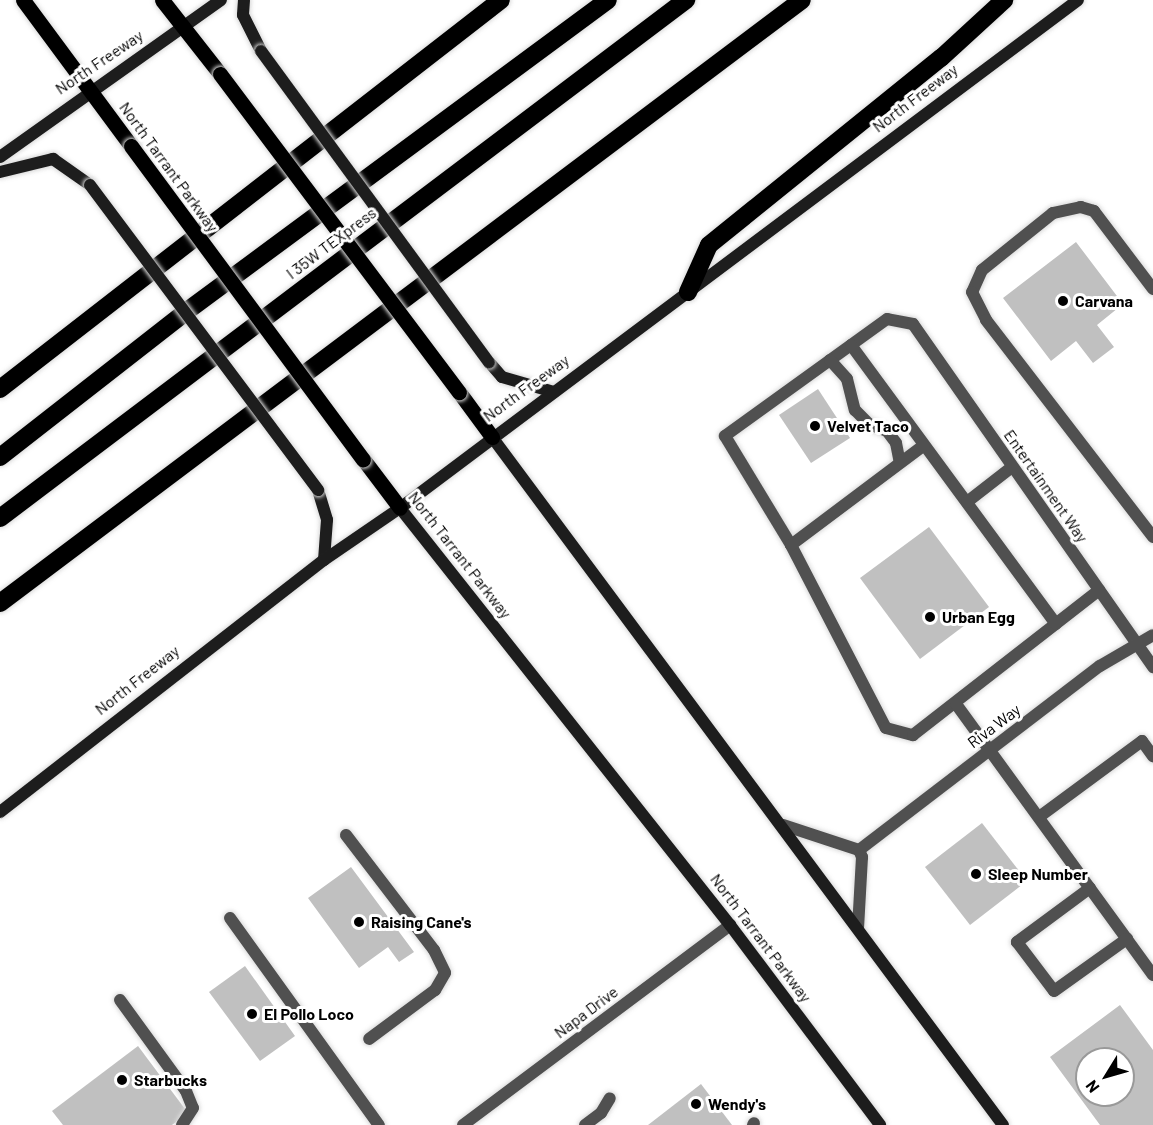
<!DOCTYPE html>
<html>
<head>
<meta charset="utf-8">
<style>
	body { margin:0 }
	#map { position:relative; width:1153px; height:1125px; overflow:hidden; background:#fff; font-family:Barlow,sans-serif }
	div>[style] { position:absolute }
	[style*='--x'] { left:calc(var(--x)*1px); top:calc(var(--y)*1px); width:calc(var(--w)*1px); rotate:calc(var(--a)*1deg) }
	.building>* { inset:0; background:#c0c0c0 }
	.roads { filter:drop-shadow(0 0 2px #dbdbdb) drop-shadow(0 0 2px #dbdbdb) }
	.service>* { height:12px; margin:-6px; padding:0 6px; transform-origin:6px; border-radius:6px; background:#505050 }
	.minor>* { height:12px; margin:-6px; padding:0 6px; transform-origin:6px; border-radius:6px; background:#505050 }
	.secondary>* { height:12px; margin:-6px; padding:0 6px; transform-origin:6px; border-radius:6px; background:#1d1d1d }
	.primary>* { height:15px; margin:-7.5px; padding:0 7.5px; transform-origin:7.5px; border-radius:7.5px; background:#000 }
	.motorway>* { height:18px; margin:-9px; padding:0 9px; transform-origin:9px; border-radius:9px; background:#000 }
	.bridges { filter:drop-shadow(0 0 2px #dbdbdb) drop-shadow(0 0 2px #dbdbdb) }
	.secondary-bridge>* { height:12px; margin:-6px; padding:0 6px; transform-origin:6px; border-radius:6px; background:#1d1d1d }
	.primary-bridge>* { height:15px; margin:-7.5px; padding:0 7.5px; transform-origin:7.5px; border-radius:7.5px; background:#000 }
	.dots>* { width:16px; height:16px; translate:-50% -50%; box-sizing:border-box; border:3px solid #fff; border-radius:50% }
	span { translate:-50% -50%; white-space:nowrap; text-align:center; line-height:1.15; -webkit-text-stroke:6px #fff; paint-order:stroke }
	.street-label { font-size:16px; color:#000 }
	.poi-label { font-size:16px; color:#000; font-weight:700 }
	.left { translate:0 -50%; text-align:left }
	.north { position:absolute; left:1075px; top:1047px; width:60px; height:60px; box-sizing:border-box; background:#fff; border:2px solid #999; border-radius:50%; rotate:233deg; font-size:16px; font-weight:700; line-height:24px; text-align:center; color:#000 }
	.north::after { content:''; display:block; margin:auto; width:21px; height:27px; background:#000; clip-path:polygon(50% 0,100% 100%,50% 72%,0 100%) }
</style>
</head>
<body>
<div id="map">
	<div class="building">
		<div style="clip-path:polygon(1076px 242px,1123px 304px,1097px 325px,1114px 347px,1093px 363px,1076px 341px,1051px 361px,1003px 298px)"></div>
		<div style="clip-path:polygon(818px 389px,850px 438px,811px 463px,779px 415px)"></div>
		<div style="clip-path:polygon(929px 527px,989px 607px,920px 659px,860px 578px)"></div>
		<div style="clip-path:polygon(982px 823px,1027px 881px,970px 925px,925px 867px)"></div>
		<div style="clip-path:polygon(351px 867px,414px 952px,399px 962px,388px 947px,359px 968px,308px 898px)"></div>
		<div style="clip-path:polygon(245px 966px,295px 1036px,260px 1061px,209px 992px)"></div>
		<div style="clip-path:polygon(evenodd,1120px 1005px,1153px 1050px,1153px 1125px,1100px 1125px,1050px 1057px,1120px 1005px,1087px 1059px,1123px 1059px,1123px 1095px,1087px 1095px,1087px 1059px)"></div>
		<div style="clip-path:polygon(138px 1046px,188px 1113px,172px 1125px,63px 1125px,52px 1111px)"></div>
		<div style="clip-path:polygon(701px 1084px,732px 1125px,648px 1125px)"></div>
	</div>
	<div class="roads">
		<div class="service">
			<div style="--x:1153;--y:289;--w:98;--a:-127.1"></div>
			<div style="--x:1094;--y:211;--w:14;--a:-163"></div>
			<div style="--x:1081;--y:207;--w:29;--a:168"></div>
			<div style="--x:1053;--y:213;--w:91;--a:141.2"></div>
			<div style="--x:982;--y:270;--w:24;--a:114"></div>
			<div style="--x:972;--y:292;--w:31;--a:63"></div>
			<div style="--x:986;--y:320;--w:274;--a:52.4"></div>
			<div style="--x:913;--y:324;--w:26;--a:-169"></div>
			<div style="--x:887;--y:319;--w:200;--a:144.2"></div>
			<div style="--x:725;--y:436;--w:127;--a:58.8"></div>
			<div style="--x:791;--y:545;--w:206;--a:62.6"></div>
			<div style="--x:886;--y:728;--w:28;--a:15"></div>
			<div style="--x:913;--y:735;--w:236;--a:-37.9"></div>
			<div style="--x:851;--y:345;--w:346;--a:53.7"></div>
			<div style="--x:830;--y:360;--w:25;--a:48"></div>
			<div style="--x:847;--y:379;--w:32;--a:76"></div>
			<div style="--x:855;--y:410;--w:20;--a:45"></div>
			<div style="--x:869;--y:424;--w:19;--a:21"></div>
			<div style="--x:887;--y:431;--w:15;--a:53"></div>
			<div style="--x:896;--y:443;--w:20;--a:79"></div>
			<div style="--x:967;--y:502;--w:57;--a:-37.9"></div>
			<div style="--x:791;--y:545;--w:166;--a:-36.9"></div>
			<div style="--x:956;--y:704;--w:335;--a:54"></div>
			<div style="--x:1039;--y:817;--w:128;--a:-36.4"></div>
			<div style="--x:1142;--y:741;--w:19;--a:54"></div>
			<div style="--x:346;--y:835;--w:145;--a:52.6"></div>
			<div style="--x:434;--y:950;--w:25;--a:64"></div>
			<div style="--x:445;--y:973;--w:20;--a:120"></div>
			<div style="--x:435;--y:990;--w:82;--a:143.4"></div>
			<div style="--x:1090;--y:888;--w:91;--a:143.5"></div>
			<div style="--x:1017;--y:942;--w:61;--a:52.9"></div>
			<div style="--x:1054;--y:991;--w:90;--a:-35.5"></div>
			<div style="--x:230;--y:918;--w:255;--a:54.3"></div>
			<div style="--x:120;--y:1000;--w:112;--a:54"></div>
			<div style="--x:186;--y:1091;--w:18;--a:68"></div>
			<div style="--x:193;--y:1108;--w:20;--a:123"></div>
			<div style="--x:585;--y:1125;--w:20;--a:-37"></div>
			<div style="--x:601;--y:1113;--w:17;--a:-59"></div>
			<div style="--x:753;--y:1125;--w:2;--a:-63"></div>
		</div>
		<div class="minor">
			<div style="--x:913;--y:324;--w:419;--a:55"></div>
			<div style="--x:783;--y:825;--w:80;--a:18.2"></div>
			<div style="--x:859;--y:850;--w:8;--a:67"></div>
			<div style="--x:862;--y:857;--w:71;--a:93.2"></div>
			<div style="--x:859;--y:850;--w:303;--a:-37.4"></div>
			<div style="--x:1100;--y:666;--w:61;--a:-30.3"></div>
			<div style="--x:463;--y:1125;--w:334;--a:-36.8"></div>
		</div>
		<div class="secondary">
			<div style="--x:244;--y:0;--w:15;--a:94"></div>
			<div style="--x:243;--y:15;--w:40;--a:63.4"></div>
			<div style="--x:0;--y:157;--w:271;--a:-35.4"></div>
			<div style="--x:0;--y:172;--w:55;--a:-13.8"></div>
			<div style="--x:53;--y:159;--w:45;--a:35.1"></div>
			<div style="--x:489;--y:362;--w:20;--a:49"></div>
			<div style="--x:502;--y:377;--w:54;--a:16.1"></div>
			<div style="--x:492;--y:437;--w:857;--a:53.4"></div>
			<div style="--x:318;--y:490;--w:31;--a:73"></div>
			<div style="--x:327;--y:520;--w:40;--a:94.3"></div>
			<div style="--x:400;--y:508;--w:532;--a:51.64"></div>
			<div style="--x:730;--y:925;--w:250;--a:53.1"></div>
			<div style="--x:0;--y:812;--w:410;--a:-37.9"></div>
			<div style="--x:324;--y:560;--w:92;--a:-34.4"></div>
			<div style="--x:400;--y:508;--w:847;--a:-36.84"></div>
		</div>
		<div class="primary">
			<div style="--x:23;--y:0;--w:182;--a:53.5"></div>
			<div style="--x:162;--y:0;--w:94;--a:51.9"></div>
			<div style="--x:459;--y:392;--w:56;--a:53.7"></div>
			<div style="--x:363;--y:459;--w:61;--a:52.9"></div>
		</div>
		<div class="motorway">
			<div style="--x:688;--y:292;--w:51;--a:-65.9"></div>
			<div style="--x:709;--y:245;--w:298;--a:-38.9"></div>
			<div style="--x:941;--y:58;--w:86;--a:-42.6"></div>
			<div style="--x:0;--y:389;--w:634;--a:-37.83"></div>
			<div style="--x:0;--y:457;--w:237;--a:-38"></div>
			<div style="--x:187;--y:311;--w:523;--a:-36.45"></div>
			<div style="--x:0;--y:518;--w:860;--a:-37.06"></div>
			<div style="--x:0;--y:603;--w:1003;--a:-36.94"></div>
		</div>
	</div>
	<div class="bridges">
		<div class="secondary-bridge">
			<div style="--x:261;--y:51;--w:386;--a:53.8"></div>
			<div style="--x:90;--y:185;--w:381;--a:53.2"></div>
		</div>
		<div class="primary-bridge">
			<div style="--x:220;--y:74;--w:398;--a:53.1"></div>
			<div style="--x:131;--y:146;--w:390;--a:53.5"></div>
		</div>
	</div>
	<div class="dots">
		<div style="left:1063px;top:301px;background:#000"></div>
		<div style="left:815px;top:426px;background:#000"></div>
		<div style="left:930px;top:617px;background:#000"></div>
		<div style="left:976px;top:874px;background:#000"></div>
		<div style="left:359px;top:922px;background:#000"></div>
		<div style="left:252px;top:1014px;background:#000"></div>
		<div style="left:122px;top:1080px;background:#000"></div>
		<div style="left:696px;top:1104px;background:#000"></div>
	</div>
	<div class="street-label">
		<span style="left:99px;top:62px;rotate:-34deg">North Freeway</span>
		<span style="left:915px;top:98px;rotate:-37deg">North Freeway</span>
		<span style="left:169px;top:167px;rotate:54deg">North Tarrant Parkway</span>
		<span style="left:331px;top:243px;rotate:-37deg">I 35W TEXpress</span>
		<span style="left:526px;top:388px;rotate:-36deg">North Freeway</span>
		<span style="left:1046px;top:486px;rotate:55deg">Entertainment Way</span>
		<span style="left:460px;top:555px;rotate:52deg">North Tarrant Parkway</span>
		<span style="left:137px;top:680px;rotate:-38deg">North Freeway</span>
		<span style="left:994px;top:726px;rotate:-37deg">Riva Way</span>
		<span style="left:761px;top:938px;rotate:53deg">North Tarrant Parkway</span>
		<span style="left:586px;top:1012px;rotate:-37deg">Napa Drive</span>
	</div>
	<div class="poi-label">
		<span class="left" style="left:1075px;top:301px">Carvana</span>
		<span class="left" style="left:827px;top:426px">Velvet Taco</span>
		<span class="left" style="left:942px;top:617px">Urban Egg</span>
		<span class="left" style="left:988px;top:874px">Sleep Number</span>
		<span class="left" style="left:371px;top:922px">Raising Cane's</span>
		<span class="left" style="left:264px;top:1014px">El Pollo Loco</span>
		<span class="left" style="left:134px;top:1080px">Starbucks</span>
		<span class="left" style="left:708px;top:1104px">Wendy's</span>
	</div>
	<div class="north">N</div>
</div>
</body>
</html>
